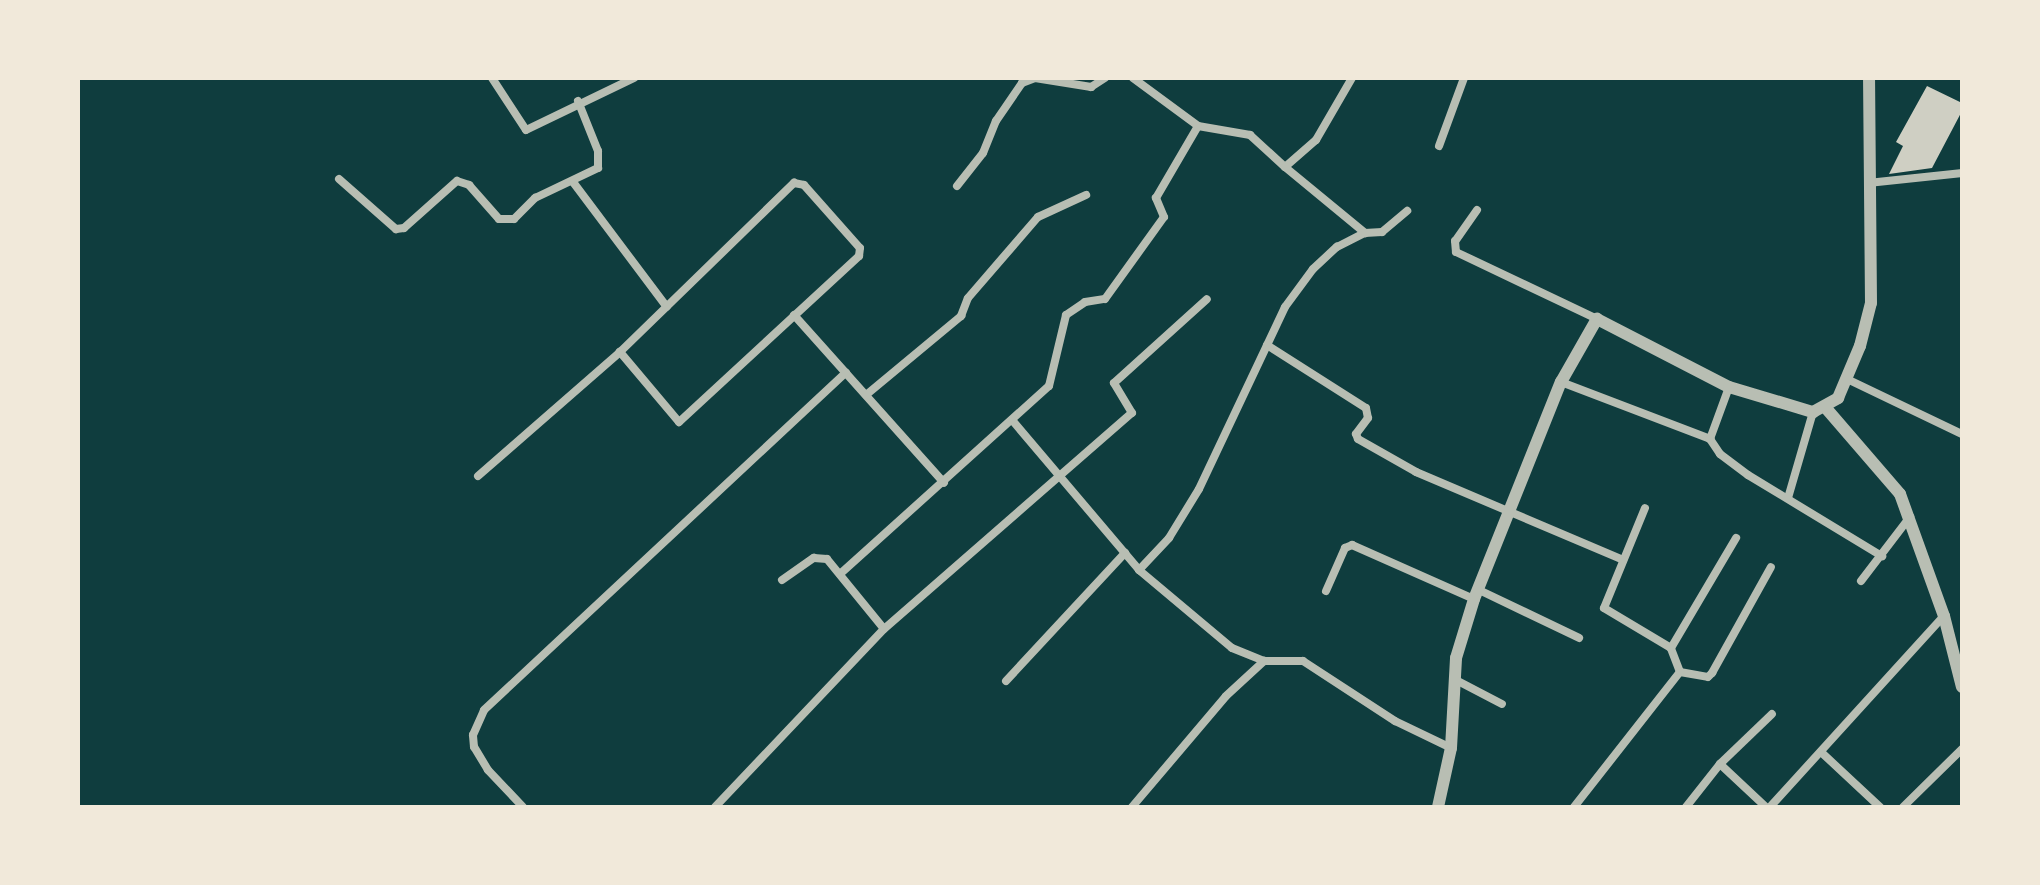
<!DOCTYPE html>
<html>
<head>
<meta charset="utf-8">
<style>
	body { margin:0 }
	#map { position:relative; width:2040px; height:885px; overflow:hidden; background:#0f3d3e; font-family:"PT Sans Narrow",sans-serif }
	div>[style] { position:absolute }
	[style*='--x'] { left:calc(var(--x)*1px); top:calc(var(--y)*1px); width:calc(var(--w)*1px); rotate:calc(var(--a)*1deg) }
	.building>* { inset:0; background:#cfcfc3 }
	.minor>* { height:8px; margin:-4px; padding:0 4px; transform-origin:4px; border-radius:4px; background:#b8beb3 }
	.tertiary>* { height:12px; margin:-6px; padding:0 6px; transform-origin:6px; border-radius:6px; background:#b8beb3 }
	span { translate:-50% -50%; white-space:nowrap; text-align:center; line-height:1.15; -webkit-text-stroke:8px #f1e9da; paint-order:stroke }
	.frame { position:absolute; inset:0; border:80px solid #f1e9da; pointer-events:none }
</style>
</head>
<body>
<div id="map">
	<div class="building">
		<div style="clip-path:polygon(1927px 86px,1962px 103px,1962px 111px,1932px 168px,1889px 174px,1903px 146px,1896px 142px)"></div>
	</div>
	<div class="minor">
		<div style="--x:492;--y:78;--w:62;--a:56.8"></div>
		<div style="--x:526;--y:130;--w:120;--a:-25.7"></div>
		<div style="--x:1133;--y:78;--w:81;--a:36.4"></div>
		<div style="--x:1198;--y:126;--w:53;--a:9.8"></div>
		<div style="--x:1250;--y:135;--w:47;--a:42.4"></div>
		<div style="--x:1285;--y:167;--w:41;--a:-41.1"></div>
		<div style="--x:1316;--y:140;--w:72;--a:-59.9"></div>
		<div style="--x:1439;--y:146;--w:72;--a:-69.8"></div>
		<div style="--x:1285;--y:167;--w:104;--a:39.5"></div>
		<div style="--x:339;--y:179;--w:76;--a:41.3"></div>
		<div style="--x:396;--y:229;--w:8;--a:-7"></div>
		<div style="--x:404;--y:228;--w:71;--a:-41.6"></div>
		<div style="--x:457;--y:181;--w:13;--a:18"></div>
		<div style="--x:469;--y:185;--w:45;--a:48.6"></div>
		<div style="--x:499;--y:219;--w:15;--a:0"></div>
		<div style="--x:514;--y:219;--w:30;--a:-45"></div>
		<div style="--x:535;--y:198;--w:70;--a:-25.5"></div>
		<div style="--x:598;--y:168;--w:17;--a:-90"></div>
		<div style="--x:598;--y:151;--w:54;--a:-111.8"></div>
		<div style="--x:573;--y:182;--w:156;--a:53.1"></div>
		<div style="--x:794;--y:183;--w:10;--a:11"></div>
		<div style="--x:804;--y:185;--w:84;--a:48.4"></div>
		<div style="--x:860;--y:248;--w:8;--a:97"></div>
		<div style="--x:859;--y:256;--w:245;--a:137.3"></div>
		<div style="--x:679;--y:422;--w:92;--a:-130.1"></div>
		<div style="--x:620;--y:352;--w:243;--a:-44.2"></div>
		<div style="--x:1868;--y:183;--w:95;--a:-6.1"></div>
		<div style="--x:957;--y:186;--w:42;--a:-51.8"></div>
		<div style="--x:983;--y:153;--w:35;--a:-68"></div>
		<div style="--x:996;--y:121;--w:46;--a:-55.6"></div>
		<div style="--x:1022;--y:83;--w:14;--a:-21"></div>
		<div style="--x:1035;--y:78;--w:57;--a:9.1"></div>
		<div style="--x:1091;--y:87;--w:17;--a:-33"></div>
		<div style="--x:1477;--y:210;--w:38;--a:125"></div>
		<div style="--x:1455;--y:241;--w:11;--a:85"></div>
		<div style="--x:1456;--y:252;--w:156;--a:25.4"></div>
		<div style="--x:794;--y:315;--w:225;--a:48.2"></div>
		<div style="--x:1267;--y:345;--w:117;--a:32.5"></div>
		<div style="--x:1366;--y:408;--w:10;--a:79"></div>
		<div style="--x:1368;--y:418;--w:20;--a:127"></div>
		<div style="--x:1356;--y:434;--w:5;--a:68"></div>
		<div style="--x:1358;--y:439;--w:67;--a:29.6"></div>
		<div style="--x:1416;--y:472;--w:225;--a:23"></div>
		<div style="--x:1847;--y:379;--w:127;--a:25.6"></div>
		<div style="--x:1561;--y:382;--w:160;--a:20.9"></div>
		<div style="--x:1710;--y:439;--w:18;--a:56"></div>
		<div style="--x:1720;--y:454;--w:35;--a:37"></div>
		<div style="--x:1748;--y:475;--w:157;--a:31.2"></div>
		<div style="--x:866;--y:395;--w:124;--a:-39.7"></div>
		<div style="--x:961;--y:316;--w:19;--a:-69"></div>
		<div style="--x:968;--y:298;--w:107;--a:-49.2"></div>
		<div style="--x:1038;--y:217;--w:53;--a:-24.6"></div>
		<div style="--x:1012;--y:420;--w:197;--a:49.7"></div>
		<div style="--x:1139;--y:570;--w:121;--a:40"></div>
		<div style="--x:1232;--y:648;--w:35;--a:22"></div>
		<div style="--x:1264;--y:661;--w:39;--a:0"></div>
		<div style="--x:1303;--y:661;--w:110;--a:33.1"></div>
		<div style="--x:1395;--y:721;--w:62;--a:25.7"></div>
		<div style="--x:1710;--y:439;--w:55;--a:-69.9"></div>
		<div style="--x:478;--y:476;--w:189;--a:-41.1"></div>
		<div style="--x:1788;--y:498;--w:90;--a:-73.8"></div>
		<div style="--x:1139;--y:570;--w:44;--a:-46.8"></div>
		<div style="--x:1169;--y:538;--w:57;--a:-58.5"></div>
		<div style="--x:1199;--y:489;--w:201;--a:-64.7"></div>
		<div style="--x:1285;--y:307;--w:47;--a:-53.6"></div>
		<div style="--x:1313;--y:269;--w:33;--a:-43"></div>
		<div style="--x:1337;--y:247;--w:31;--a:-27"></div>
		<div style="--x:1365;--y:233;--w:17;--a:-3"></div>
		<div style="--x:1382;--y:232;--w:33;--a:-40"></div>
		<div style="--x:840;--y:574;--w:281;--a:-42"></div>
		<div style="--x:1049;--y:386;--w:73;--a:-76.5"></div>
		<div style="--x:1066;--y:315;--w:23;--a:-34"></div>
		<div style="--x:1085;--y:302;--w:20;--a:-9"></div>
		<div style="--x:1105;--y:299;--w:101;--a:-54.3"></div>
		<div style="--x:1164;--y:217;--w:21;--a:-113"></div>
		<div style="--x:1156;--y:198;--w:83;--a:-59.7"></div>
		<div style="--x:782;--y:580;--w:39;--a:-35"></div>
		<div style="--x:814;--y:558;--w:13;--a:4"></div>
		<div style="--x:827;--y:559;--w:90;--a:50.8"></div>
		<div style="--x:1861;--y:581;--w:81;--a:-52.6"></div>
		<div style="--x:1479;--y:590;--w:111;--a:25.6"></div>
		<div style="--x:1326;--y:591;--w:47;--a:-66.2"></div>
		<div style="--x:1345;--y:548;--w:8;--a:-23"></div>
		<div style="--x:1352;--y:545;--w:133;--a:23.9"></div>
		<div style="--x:1671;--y:648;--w:128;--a:-59.4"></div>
		<div style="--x:1680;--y:672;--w:28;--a:10"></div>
		<div style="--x:1708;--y:677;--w:6;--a:-45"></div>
		<div style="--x:1712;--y:673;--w:121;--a:-60.9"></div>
		<div style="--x:1454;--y:679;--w:54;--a:27.5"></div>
		<div style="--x:1006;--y:681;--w:175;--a:-47.1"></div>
		<div style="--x:1821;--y:752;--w:81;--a:43"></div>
		<div style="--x:1720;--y:764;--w:63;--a:43.1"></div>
		<div style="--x:523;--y:807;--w:51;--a:-133.4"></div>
		<div style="--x:488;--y:770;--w:27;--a:-121"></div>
		<div style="--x:474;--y:747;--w:12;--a:-95"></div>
		<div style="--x:473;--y:735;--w:27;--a:-66"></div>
		<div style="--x:484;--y:710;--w:495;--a:-43"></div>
		<div style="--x:715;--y:807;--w:245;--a:-46.5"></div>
		<div style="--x:884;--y:629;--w:329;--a:-41.1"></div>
		<div style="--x:1132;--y:413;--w:35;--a:-121"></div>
		<div style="--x:1114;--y:383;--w:125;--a:-42.1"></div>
		<div style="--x:1132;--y:807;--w:145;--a:-49.7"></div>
		<div style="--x:1226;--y:696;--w:52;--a:-42.6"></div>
		<div style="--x:1574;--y:807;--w:172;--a:-51.9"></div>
		<div style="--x:1680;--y:672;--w:26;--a:-111"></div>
		<div style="--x:1671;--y:648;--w:78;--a:-149.2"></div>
		<div style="--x:1604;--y:608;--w:108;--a:-67.7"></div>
		<div style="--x:1686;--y:807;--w:55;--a:-51.7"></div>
		<div style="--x:1720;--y:764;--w:72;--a:-43.9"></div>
		<div style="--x:1770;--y:807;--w:258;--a:-47.7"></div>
		<div style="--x:1903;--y:807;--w:83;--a:-44.5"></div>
	</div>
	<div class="tertiary">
		<div style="--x:1825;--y:407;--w:115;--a:49.2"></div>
		<div style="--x:1900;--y:494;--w:130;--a:70.2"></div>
		<div style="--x:1944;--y:616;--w:73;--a:75.8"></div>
		<div style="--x:1438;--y:807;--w:60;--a:-77.6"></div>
		<div style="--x:1451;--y:748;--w:90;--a:-86.8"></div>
		<div style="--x:1456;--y:658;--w:62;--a:-73"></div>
		<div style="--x:1474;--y:599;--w:234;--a:-68.2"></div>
		<div style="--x:1561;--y:382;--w:73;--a:-60.3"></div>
		<div style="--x:1597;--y:319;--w:148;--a:27.3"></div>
		<div style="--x:1729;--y:387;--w:88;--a:16.6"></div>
		<div style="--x:1813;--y:412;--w:29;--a:-29"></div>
		<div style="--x:1838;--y:398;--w:56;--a:-67.1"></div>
		<div style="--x:1860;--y:346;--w:44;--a:-75.7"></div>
		<div style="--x:1871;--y:303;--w:225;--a:-90.5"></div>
	</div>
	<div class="frame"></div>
</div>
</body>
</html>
